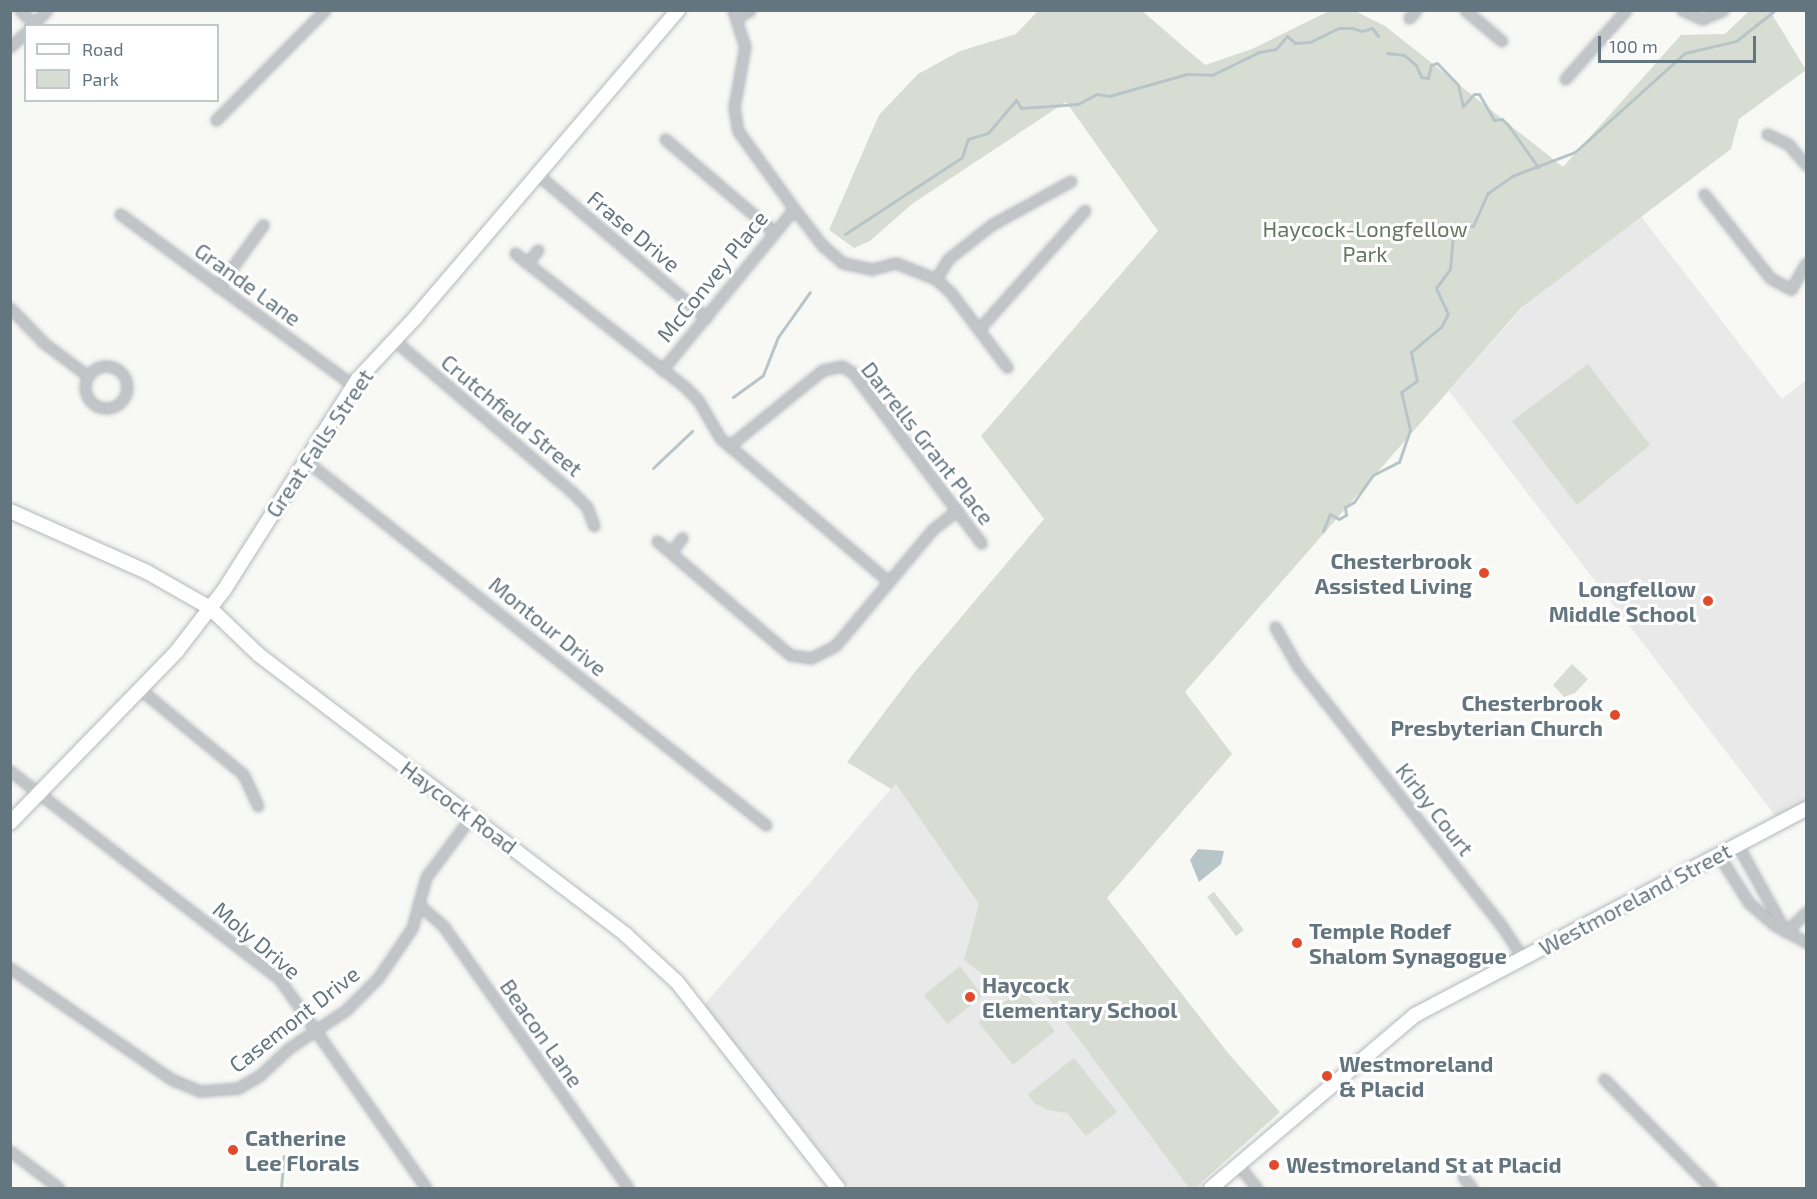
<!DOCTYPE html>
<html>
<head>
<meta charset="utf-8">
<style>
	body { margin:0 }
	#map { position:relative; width:1817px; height:1199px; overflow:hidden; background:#f8f8f5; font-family:"Exo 2",sans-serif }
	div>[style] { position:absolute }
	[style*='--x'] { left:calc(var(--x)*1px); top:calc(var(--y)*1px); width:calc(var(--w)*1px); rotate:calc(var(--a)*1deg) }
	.built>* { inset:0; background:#e8e9e8 }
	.green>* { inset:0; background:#d8ddd4 }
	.water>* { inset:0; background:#b8c5c8 }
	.stream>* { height:3px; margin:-1.5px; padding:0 1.5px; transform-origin:1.5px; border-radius:1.5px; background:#b8c5c8 }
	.roads { filter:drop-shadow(0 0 2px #b3b9bd) drop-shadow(0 0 2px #b3b9bd) }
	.street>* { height:9px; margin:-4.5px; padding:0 4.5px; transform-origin:4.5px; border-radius:4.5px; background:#c1c5c8 }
	.street>.ring { margin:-4.5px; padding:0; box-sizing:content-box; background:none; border:9px solid #c1c5c8; border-radius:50% }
	.secondary>* { height:14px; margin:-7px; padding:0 7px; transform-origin:7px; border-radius:7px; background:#fff }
	.dots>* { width:16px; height:16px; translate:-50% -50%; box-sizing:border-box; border:3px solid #fff; border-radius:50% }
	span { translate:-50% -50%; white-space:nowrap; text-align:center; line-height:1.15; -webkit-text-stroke:6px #fff; paint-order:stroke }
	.park-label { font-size:22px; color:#677862 }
	.street-label { font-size:22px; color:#63757f }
	.poi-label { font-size:22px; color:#63757f; font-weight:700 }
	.right { translate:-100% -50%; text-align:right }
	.left { translate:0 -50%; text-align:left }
	.frame { position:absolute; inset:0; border:12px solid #63757f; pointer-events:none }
	.legend { position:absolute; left:24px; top:24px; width:195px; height:78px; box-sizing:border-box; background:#fff; border:2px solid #c1c8cc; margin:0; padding:8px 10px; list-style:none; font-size:18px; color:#63757f }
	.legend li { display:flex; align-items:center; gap:12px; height:30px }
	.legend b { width:30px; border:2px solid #c1c8cc }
	.scale { position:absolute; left:1598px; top:36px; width:158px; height:27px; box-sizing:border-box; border:3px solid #63757f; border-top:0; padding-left:8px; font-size:18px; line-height:21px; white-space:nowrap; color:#63757f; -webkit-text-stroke:4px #fff; paint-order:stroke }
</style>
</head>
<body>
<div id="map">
	<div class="built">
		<div style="clip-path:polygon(1623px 193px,1782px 399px,1806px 380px,1806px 803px,1777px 818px,1449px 391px)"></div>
		<div style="clip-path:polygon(896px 783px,1204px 1184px,1199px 1188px,849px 1188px,704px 1005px)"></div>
	</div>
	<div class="green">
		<div style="clip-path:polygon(1039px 10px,1142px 11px,1205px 65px,1252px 49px,1329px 11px,1355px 11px,1385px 26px,1563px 167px,1681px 35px,1725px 34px,1749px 11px,1770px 11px,1806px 70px,1739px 119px,1731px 149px,1522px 307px,1185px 692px,1232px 754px,1107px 898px,1228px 1053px,1280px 1112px,1195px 1188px,1189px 1188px,1041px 988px,997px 985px,964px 960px,979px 904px,896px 784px,891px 789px,847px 762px,914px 673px,1044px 519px,981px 436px,1158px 231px,1066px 102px,912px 204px,870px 241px,854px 248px,829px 230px,879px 115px,918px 74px,960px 51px,1016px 34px)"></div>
		<div style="clip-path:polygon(1588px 364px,1650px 445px,1577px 505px,1512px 421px)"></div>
		<div style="clip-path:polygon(1572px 664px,1588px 679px,1575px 693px,1564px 697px,1553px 685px)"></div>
		<div style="clip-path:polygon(1214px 892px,1244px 930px,1236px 936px,1207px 897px)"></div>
		<div style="clip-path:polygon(960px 966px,983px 996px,947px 1024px,924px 995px)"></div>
		<div style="clip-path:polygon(1019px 991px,1025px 992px,1055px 1031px,1013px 1065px,978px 1022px)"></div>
		<div style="clip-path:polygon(1074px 1058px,1117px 1112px,1086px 1136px,1067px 1113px,1047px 1110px,1034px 1103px,1028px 1094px)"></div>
	</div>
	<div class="water">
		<div style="clip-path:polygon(1198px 849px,1224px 851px,1221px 864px,1199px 882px,1190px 860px)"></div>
	</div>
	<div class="stream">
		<div style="--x:1387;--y:53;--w:17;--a:7"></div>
		<div style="--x:1404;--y:55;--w:16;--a:40"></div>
		<div style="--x:1416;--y:65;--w:13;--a:67"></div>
		<div style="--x:1421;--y:77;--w:7;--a:8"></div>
		<div style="--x:1428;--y:78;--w:13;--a:-77"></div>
		<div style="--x:1431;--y:65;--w:6;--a:-18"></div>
		<div style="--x:1437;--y:63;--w:30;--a:46"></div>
		<div style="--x:1458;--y:85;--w:22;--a:77"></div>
		<div style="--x:1463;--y:106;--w:16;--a:-47"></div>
		<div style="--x:1474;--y:94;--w:5;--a:0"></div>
		<div style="--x:1479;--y:94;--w:30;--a:60"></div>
		<div style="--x:1494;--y:120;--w:8;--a:-7"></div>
		<div style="--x:1502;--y:119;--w:8;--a:45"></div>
		<div style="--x:1508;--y:125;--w:52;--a:54.5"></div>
		<div style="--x:845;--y:234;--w:140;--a:-33.3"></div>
		<div style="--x:962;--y:157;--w:19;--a:-72"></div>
		<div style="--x:968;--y:139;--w:21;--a:-17"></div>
		<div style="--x:988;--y:133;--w:43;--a:-49.7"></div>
		<div style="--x:1016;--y:100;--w:9;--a:58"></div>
		<div style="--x:1021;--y:108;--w:57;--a:-4"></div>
		<div style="--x:1078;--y:104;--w:21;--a:-28"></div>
		<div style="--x:1097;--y:94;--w:12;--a:9"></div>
		<div style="--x:1109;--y:96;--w:81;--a:-15.8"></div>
		<div style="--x:1187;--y:74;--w:25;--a:2"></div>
		<div style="--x:1212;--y:75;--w:52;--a:-26.1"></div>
		<div style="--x:1259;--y:52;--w:17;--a:-10"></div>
		<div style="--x:1276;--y:49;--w:17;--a:-50"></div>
		<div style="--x:1287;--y:36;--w:11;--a:41"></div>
		<div style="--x:1295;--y:43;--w:15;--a:-4"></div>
		<div style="--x:1310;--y:42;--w:32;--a:-26"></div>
		<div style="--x:1339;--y:28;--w:13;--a:0"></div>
		<div style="--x:1352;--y:28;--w:10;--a:17"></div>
		<div style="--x:1362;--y:31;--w:10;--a:-17"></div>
		<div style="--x:1372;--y:28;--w:10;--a:53"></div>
		<div style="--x:733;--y:397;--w:37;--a:-36"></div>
		<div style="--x:763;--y:375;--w:41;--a:-68.5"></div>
		<div style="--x:778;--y:337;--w:55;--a:-54.6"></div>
		<div style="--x:653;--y:468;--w:54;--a:-43.5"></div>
		<div style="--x:1323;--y:531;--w:18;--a:-68"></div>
		<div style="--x:1330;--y:514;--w:10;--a:29"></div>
		<div style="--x:1339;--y:519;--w:8;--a:-30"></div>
		<div style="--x:1346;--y:515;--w:8;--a:-97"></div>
		<div style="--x:1345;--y:507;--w:10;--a:-29"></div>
		<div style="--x:1354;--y:502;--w:33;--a:-55"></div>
		<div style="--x:1373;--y:475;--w:29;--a:-27"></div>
		<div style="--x:1399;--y:462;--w:34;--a:-71"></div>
		<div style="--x:1410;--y:430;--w:39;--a:-103"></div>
		<div style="--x:1401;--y:392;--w:19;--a:-35"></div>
		<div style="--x:1417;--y:381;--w:30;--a:-102"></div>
		<div style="--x:1411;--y:352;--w:39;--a:-40"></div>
		<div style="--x:1441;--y:327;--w:15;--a:-62"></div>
		<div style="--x:1448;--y:314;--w:29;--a:-115"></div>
		<div style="--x:1436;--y:288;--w:24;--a:-54"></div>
		<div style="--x:1450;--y:269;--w:36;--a:-85"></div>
		<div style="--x:1453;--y:233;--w:10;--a:-45"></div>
		<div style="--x:1460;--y:226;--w:13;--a:0"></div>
		<div style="--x:1473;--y:226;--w:36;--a:-66"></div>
		<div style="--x:1488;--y:193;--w:29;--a:-35"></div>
		<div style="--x:1512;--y:176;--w:67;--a:-20.9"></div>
		<div style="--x:1575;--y:152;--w:148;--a:-42"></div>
		<div style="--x:1685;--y:53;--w:52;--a:-13.2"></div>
		<div style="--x:1736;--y:41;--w:48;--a:-38.3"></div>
		<div style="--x:281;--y:1188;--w:32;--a:-85"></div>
	</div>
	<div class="roads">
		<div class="street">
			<div style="--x:20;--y:10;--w:20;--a:45"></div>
			<div style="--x:733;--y:10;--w:38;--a:72"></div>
			<div style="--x:745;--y:46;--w:62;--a:100.2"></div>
			<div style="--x:734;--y:107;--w:24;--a:81"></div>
			<div style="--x:738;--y:131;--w:92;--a:54.2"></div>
			<div style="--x:792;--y:206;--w:49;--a:52.4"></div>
			<div style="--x:822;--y:245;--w:28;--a:41"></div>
			<div style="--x:843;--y:263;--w:30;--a:12"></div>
			<div style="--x:872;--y:269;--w:25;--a:-14"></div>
			<div style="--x:896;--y:263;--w:43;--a:21.8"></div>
			<div style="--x:936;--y:279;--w:21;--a:43"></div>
			<div style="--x:951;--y:293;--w:93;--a:52.9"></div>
			<div style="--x:1465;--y:10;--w:48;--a:40"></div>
			<div style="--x:1682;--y:10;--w:22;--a:24"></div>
			<div style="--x:1702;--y:19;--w:23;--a:-23"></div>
			<div style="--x:738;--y:17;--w:14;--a:-30"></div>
			<div style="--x:1409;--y:18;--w:11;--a:-49"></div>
			<div style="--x:32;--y:26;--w:22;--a:-47"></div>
			<div style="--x:10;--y:47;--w:22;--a:-43"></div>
			<div style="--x:1565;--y:79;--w:92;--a:-48.5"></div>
			<div style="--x:216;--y:120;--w:155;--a:-45.3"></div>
			<div style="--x:1767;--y:134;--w:23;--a:25"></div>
			<div style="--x:1788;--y:144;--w:28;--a:49"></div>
			<div style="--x:665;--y:139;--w:143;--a:40.5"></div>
			<div style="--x:537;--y:174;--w:222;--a:40.4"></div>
			<div style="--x:1704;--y:194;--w:107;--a:51.8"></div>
			<div style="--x:1770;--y:278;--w:24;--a:28"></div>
			<div style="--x:1791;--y:289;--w:30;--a:-60"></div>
			<div style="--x:120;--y:214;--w:289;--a:36.3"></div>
			<div style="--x:515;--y:253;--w:16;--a:40"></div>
			<div style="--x:527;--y:263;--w:17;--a:-50"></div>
			<div style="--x:527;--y:263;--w:201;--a:38.1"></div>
			<div style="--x:685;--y:387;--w:18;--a:45"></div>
			<div style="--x:698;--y:400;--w:44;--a:59.9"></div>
			<div style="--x:720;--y:438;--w:222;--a:40.4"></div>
			<div style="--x:936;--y:279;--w:23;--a:-59"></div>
			<div style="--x:948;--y:259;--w:55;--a:-38.3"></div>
			<div style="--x:991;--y:225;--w:91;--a:-28.8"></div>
			<div style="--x:218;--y:287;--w:77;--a:-54"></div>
			<div style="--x:10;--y:308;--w:49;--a:45.8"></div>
			<div style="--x:44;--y:343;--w:55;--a:36.9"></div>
			<div style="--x:979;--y:329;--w:159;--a:-48.3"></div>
			<div style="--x:394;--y:340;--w:233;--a:40.5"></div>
			<div style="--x:571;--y:491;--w:23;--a:45"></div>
			<div style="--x:587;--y:507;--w:20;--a:70"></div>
			<div class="ring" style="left:85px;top:366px;width:33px;height:33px"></div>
			<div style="--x:662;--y:370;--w:208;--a:-50.7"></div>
			<div style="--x:729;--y:446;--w:121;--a:-39"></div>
			<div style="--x:823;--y:370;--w:19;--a:-12"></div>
			<div style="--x:842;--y:366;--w:13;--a:32"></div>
			<div style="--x:853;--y:373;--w:213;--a:53"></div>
			<div style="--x:305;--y:460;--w:588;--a:38.37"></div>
			<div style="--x:657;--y:541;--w:175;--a:40.6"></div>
			<div style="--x:790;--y:655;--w:21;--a:8"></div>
			<div style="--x:811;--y:658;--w:27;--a:-27"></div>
			<div style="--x:835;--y:646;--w:153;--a:-50.1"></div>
			<div style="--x:933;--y:529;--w:31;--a:-38"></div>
			<div style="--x:671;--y:552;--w:18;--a:-52"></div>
			<div style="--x:1275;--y:627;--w:46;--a:60.1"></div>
			<div style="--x:1298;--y:667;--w:325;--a:51.8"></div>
			<div style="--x:1499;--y:922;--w:43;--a:56.3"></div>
			<div style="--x:141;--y:690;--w:132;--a:39.5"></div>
			<div style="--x:243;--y:774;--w:35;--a:65"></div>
			<div style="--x:10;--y:771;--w:341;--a:37.7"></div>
			<div style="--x:280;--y:980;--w:254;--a:54.9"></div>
			<div style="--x:1737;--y:844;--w:95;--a:61"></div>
			<div style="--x:1718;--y:854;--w:58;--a:57.7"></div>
			<div style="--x:1749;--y:903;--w:33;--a:41"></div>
			<div style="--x:1774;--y:925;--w:36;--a:28"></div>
			<div style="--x:418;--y:904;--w:35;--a:41"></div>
			<div style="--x:444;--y:927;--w:319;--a:54.8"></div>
			<div style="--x:1786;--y:932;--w:28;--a:-45"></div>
			<div style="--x:10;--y:968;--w:196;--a:34.6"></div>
			<div style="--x:171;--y:1079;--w:30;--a:23"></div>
			<div style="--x:199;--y:1091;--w:39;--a:-4"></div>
			<div style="--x:238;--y:1088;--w:24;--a:-30"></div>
			<div style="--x:259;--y:1076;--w:41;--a:-43"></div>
			<div style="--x:289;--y:1048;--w:69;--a:-33.7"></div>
			<div style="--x:346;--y:1010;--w:45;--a:-45"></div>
			<div style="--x:378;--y:978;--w:60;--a:-55.8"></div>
			<div style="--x:412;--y:928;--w:53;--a:-74.6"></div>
			<div style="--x:426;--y:877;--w:75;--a:-53.1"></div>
			<div style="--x:1604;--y:1079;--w:153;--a:45.5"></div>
			<div style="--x:10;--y:1151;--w:61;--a:37.1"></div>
			<div style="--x:1239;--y:1166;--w:28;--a:51"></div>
			<div style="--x:1463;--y:1177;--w:14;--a:51"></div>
		</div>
		<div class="secondary">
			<div style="--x:10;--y:511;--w:150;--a:24"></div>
			<div style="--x:147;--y:572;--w:73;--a:29.7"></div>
			<div style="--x:210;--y:608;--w:68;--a:43.8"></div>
			<div style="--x:259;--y:655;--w:462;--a:37.3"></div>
			<div style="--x:626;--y:935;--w:69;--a:42.7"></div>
			<div style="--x:677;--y:982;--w:261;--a:52"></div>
			<div style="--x:10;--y:823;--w:240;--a:-45.8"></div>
			<div style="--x:177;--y:651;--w:77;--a:-52.4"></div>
			<div style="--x:224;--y:590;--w:250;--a:-57.6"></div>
			<div style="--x:358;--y:379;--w:83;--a:-46.9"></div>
			<div style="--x:415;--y:318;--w:405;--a:-49.5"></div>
			<div style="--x:1211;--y:1188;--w:267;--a:-40.3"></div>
			<div style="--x:1415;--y:1015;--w:442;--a:-27.8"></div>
		</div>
	</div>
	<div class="dots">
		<div style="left:1484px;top:573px;background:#e04b2d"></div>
		<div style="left:1708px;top:601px;background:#e04b2d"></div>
		<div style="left:1615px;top:715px;background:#e04b2d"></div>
		<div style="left:1297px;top:943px;background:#e04b2d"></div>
		<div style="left:970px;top:997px;background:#e04b2d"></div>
		<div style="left:1327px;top:1076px;background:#e04b2d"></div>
		<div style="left:233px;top:1150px;background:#e04b2d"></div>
		<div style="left:1274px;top:1165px;background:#e04b2d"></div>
	</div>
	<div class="park-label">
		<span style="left:1365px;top:241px">Haycock-Longfellow<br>Park</span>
	</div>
	<div class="street-label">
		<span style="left:634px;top:231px;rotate:40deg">Frase Drive</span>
		<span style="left:712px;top:276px;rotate:-51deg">McConvey Place</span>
		<span style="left:248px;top:284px;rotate:36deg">Grande Lane</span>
		<span style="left:512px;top:415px;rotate:40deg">Crutchfield Street</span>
		<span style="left:319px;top:443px;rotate:-56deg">Great Falls Street</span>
		<span style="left:928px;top:443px;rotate:52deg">Darrells Grant Place</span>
		<span style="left:548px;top:626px;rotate:39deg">Montour Drive</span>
		<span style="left:459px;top:807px;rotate:37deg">Haycock Road</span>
		<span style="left:1435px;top:809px;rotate:52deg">Kirby Court</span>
		<span style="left:1635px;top:899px;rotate:-28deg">Westmoreland Street</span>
		<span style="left:257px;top:940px;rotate:40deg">Moly Drive</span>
		<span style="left:294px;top:1019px;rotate:-38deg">Casemont Drive</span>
		<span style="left:542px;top:1033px;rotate:55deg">Beacon Lane</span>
	</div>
	<div class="poi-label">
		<span class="right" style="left:1472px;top:573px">Chesterbrook<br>Assisted Living</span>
		<span class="right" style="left:1696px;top:601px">Longfellow<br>Middle School</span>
		<span class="right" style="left:1603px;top:715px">Chesterbrook<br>Presbyterian Church</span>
		<span class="left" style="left:1309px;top:943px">Temple Rodef<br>Shalom Synagogue</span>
		<span class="left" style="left:982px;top:997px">Haycock<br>Elementary School</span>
		<span class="left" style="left:1339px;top:1076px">Westmoreland<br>&amp; Placid</span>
		<span class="left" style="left:245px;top:1150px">Catherine<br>Lee Florals</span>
		<span class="left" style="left:1286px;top:1165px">Westmoreland St at Placid</span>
	</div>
	<div class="frame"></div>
	<ul class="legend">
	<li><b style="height:8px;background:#fff"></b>Road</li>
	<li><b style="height:16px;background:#d8ddd4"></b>Park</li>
	</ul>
	<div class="scale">100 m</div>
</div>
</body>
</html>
